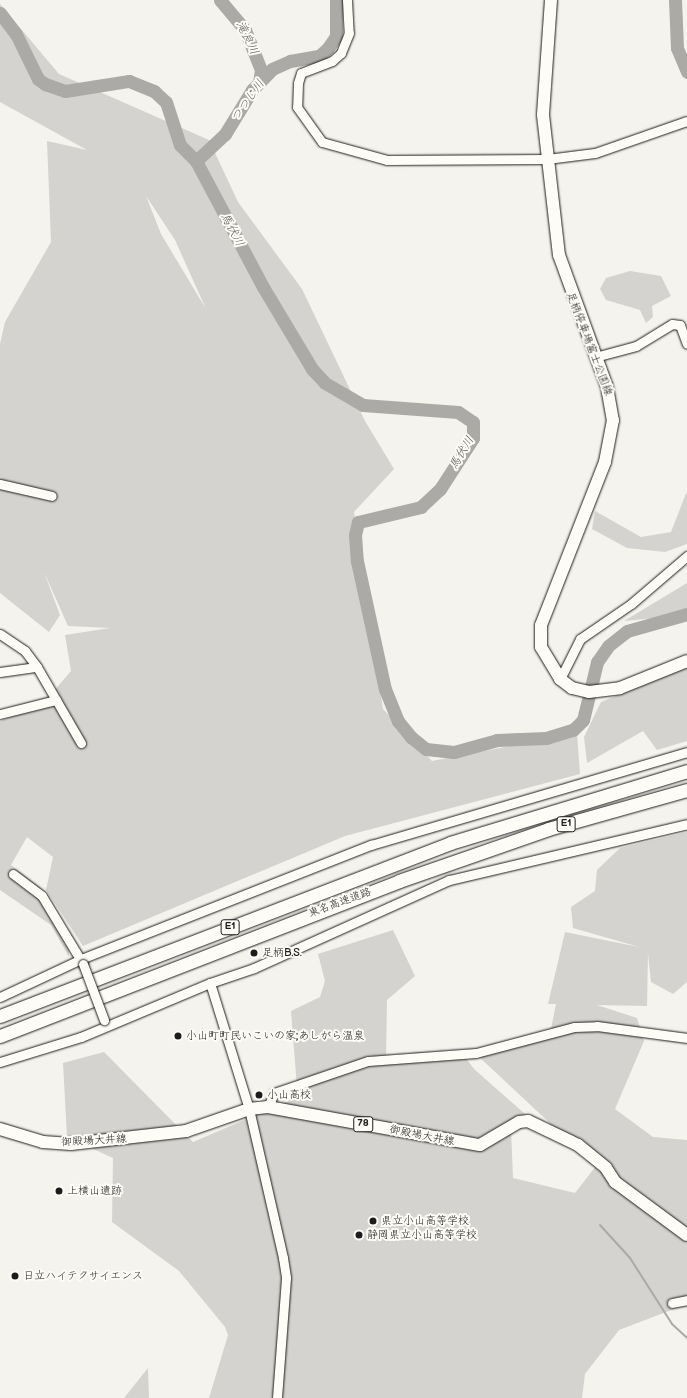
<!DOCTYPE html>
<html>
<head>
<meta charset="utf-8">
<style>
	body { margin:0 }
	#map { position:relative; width:687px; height:1398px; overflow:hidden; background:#f4f3ee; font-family:"Balsamiq Sans","Klee One",sans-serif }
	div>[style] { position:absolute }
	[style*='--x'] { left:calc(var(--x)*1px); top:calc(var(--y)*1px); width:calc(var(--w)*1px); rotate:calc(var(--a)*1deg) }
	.green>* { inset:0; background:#d4d3cf }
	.stream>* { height:2px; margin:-1px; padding:0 1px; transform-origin:1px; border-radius:1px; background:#abaaa6 }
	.river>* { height:13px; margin:-6.5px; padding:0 6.5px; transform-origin:6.5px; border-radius:6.5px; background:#abaaa6 }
	.roads { filter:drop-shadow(0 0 1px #1c1c1c) drop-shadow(0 0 1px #1c1c1c) }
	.minor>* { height:9px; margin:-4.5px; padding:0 4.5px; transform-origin:4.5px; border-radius:4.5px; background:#fdfcf7 }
	.major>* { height:12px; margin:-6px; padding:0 6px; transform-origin:6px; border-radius:6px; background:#fdfcf7 }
	.highway>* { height:13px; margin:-6.5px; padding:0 6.5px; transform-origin:6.5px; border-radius:6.5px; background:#fdfcf7 }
	.bridges { filter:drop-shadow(0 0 1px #1c1c1c) drop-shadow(0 0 1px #1c1c1c) }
	.minor-bridge>* { height:9px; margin:-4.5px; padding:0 4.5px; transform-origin:4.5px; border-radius:4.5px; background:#fdfcf7 }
	.dots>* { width:11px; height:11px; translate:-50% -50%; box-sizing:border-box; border:2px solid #fdfcf7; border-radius:50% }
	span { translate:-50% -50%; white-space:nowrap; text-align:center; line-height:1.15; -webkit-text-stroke:4px #fdfcf7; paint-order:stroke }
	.shield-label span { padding:1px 3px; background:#fdfcf7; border:1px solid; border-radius:3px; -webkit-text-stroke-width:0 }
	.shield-label { font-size:10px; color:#1c1c1c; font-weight:700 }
	.street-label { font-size:11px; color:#1c1c1c }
	.poi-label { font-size:11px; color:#1c1c1c }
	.left { translate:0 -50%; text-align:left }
	.water-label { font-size:12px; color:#5c5c5a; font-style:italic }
</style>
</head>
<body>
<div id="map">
	<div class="green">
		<div style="clip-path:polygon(evenodd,0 4px,59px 74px,209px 140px,238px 202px,302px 289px,365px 421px,394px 469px,354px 512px,383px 709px,432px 761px,577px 733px,580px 774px,345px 836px,83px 946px,46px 890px,53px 857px,27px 837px,11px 865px,40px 887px,69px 935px,69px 957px,51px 925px,0 890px,0 721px,42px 705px,71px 671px,65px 635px,110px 628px,68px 626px,44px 572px,60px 615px,49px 632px,0 593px,0 344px,5px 322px,51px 242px,47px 141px,87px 150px,0 102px,0 4px,146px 196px,175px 240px,206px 309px,161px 234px,146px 196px)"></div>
		<div style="clip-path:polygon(630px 271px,661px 276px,671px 296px,652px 306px,653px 317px,646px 323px,640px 310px,606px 300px,600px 289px,606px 278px)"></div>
		<div style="clip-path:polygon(687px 491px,687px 544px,665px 552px,627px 548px,592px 529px,595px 511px,641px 537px,671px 532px)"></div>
		<div style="clip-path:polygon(687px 583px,687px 615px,624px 621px)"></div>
		<div style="clip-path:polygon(687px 666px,687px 741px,657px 750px,643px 731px,587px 763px,584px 737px,601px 702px)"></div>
		<div style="clip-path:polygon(687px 832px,687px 982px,673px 994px,651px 982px,648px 954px,647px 1006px,597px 1005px,637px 1018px,644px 1041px,615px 1109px,653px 1137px,687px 1140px,687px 1304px,619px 1330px,585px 1374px,582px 1398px,209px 1398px,228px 1335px,225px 1327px,179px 1271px,112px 1222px,113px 1158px,67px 1137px,63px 1063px,104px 1052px,193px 1142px,289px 1101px,297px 1087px,291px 1011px,320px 997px,325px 981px,318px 954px,393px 930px,415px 976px,387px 1000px,386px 1058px,419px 1052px,464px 1056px,474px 1069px,525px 1114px,511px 1129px,513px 1178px,575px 1193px,596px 1166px,478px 1056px,550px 1034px,556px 1004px,548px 1004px,565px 932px,639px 947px,573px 928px,571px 907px,595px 891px,597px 870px,620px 848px)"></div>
		<div style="clip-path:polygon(148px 1368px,149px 1398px,124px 1398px)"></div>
	</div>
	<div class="stream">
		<div style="--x:600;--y:1225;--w:45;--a:47.7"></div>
		<div style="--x:630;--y:1258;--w:78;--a:57.5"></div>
		<div style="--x:672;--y:1324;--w:21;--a:43"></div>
	</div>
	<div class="river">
		<div style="--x:220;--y:0;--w:39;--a:50"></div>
		<div style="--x:245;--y:30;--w:43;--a:68.2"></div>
		<div style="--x:261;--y:70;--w:13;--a:99"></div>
		<div style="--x:675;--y:0;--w:48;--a:87.6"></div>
		<div style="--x:677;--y:48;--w:26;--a:67"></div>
		<div style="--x:0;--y:13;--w:26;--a:53"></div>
		<div style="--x:16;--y:34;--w:50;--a:63.9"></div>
		<div style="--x:38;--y:79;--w:9;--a:36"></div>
		<div style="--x:45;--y:84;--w:21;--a:19"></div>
		<div style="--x:65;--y:91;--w:65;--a:-8.9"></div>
		<div style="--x:129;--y:81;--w:27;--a:22"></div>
		<div style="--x:154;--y:91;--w:16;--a:43"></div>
		<div style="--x:166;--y:102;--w:45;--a:72"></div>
		<div style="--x:180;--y:145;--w:23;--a:45"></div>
		<div style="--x:196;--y:161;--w:143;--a:62"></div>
		<div style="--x:263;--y:287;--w:96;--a:59.1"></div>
		<div style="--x:312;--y:369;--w:19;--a:47"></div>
		<div style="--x:325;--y:383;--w:44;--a:30.1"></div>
		<div style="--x:363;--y:405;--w:95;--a:4.2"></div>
		<div style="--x:458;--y:412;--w:18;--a:34"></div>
		<div style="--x:473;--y:422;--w:16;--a:90"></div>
		<div style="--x:473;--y:438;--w:61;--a:122.9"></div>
		<div style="--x:440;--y:489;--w:26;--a:137"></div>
		<div style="--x:421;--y:507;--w:65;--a:166.6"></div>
		<div style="--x:358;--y:522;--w:13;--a:103"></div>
		<div style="--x:355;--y:535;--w:26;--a:86"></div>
		<div style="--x:357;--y:561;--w:131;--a:77.7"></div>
		<div style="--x:385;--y:689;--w:35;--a:68"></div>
		<div style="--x:398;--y:721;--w:21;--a:51"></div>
		<div style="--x:411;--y:737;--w:19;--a:39"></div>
		<div style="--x:426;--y:749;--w:28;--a:6"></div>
		<div style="--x:454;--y:752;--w:45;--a:-15.6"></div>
		<div style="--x:497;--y:740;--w:49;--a:-2.3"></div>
		<div style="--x:546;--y:738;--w:28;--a:-17"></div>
		<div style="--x:573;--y:730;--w:14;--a:-45"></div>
		<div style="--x:583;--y:720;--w:60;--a:-76.4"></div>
		<div style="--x:597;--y:662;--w:19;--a:-55"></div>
		<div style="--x:608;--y:646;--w:24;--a:-38"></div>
		<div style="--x:627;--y:631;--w:62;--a:-15.8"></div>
		<div style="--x:196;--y:161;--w:40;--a:-43"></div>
		<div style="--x:225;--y:134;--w:52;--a:-58.5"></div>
		<div style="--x:252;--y:90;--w:29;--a:-46"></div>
		<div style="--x:272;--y:69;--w:20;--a:-24"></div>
		<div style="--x:290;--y:61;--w:29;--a:-10"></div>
		<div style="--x:319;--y:56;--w:12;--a:-42"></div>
		<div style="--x:328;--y:48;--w:14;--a:-56"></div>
		<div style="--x:336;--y:36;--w:36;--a:-90"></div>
	</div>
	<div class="roads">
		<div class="minor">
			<div style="--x:347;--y:0;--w:33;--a:87"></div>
			<div style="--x:349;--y:33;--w:22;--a:112"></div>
			<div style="--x:341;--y:53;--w:12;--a:138"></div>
			<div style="--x:332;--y:61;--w:33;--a:159"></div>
			<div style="--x:301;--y:73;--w:10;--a:107"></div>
			<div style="--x:298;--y:83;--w:24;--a:92"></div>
			<div style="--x:297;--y:107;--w:43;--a:54.5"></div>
			<div style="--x:322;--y:142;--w:67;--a:15.5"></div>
			<div style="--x:387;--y:160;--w:160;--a:-0.4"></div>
			<div style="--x:547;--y:159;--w:48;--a:-7.1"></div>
			<div style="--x:595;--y:153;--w:97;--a:-19.2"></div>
			<div style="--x:595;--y:357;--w:42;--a:-15"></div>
			<div style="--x:636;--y:346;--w:42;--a:-31.4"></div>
			<div style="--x:672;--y:324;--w:8;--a:7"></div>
			<div style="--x:680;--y:325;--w:20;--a:70"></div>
			<div style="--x:0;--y:484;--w:53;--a:13"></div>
			<div style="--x:0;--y:634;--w:30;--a:34"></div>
			<div style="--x:25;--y:651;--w:20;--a:53"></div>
			<div style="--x:0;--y:672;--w:37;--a:-8"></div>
			<div style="--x:37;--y:667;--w:88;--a:59.9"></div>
			<div style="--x:560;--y:679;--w:45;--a:-63.4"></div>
			<div style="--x:580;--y:639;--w:62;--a:-34.5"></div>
			<div style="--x:631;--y:604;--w:74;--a:-40.6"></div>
			<div style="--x:0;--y:714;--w:58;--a:-14"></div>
			<div style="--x:13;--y:874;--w:36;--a:37"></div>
			<div style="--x:42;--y:896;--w:79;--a:58.9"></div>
			<div style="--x:210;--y:983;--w:132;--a:72.8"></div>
			<div style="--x:249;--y:1109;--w:153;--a:77.1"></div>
			<div style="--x:283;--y:1258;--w:20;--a:81"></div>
			<div style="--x:286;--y:1278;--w:120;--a:94.3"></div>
			<div style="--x:0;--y:997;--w:89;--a:-25.1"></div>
			<div style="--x:81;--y:959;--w:312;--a:-21.5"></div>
			<div style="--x:371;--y:845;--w:329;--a:-16.4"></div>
			<div style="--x:0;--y:1062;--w:85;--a:-17.2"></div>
			<div style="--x:81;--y:1037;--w:140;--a:-22.7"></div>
			<div style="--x:210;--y:983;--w:46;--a:-18.8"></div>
			<div style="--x:254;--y:968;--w:214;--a:-24.3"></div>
			<div style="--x:449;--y:880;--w:244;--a:-13.2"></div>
			<div style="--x:268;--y:1107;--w:15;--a:-67"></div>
			<div style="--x:274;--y:1093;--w:99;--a:-18.8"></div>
			<div style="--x:368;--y:1061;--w:108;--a:-4.2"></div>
			<div style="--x:476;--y:1053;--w:101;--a:-14.9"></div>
			<div style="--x:574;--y:1027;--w:23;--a:-2"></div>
			<div style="--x:597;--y:1026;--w:91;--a:7.6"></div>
			<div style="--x:672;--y:1303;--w:15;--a:-11"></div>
		</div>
		<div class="major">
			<div style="--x:551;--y:0;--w:115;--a:94"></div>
			<div style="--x:543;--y:115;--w:141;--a:83.5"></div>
			<div style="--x:559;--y:255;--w:140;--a:70"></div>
			<div style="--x:607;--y:387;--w:34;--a:80"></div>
			<div style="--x:613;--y:420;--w:43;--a:100.8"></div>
			<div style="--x:605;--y:462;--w:175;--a:111.4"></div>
			<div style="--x:541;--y:625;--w:22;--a:90"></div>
			<div style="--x:541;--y:647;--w:37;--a:59"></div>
			<div style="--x:560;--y:679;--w:15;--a:37"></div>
			<div style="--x:572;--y:688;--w:17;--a:13"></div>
			<div style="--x:589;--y:692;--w:31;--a:-7"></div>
			<div style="--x:620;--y:688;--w:72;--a:-21.9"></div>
			<div style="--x:0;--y:1129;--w:45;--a:16.8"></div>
			<div style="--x:43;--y:1142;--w:28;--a:4"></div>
			<div style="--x:71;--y:1144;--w:116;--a:-6.4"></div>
			<div style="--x:186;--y:1131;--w:67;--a:-19.2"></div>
			<div style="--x:249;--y:1109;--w:19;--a:-6"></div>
			<div style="--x:268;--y:1107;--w:215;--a:10.2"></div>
			<div style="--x:480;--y:1145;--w:45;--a:-30.5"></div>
			<div style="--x:519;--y:1122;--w:9;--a:-6"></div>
			<div style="--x:528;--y:1121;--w:55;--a:25.6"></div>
			<div style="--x:578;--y:1145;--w:36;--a:39"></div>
			<div style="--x:606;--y:1168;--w:17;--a:57"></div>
			<div style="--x:615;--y:1182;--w:89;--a:36.4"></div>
		</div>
		<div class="highway">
			<div style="--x:0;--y:1016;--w:482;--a:-21"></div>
			<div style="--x:450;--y:843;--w:248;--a:-16.9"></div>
			<div style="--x:0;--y:1036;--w:428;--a:-21.2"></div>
			<div style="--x:399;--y:881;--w:158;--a:-19.2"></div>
			<div style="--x:548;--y:829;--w:144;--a:-15.7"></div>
		</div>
	</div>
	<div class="bridges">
		<div class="minor-bridge">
			<div style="--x:83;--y:964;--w:60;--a:69.4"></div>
		</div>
	</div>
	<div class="dots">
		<div style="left:254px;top:953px;background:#1c1c1c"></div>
		<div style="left:178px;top:1036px;background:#1c1c1c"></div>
		<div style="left:259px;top:1095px;background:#1c1c1c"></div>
		<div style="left:59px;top:1191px;background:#1c1c1c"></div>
		<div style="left:373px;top:1221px;background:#1c1c1c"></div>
		<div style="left:359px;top:1235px;background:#1c1c1c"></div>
		<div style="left:15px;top:1276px;background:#1c1c1c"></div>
	</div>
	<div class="shield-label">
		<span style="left:566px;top:824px">E1</span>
		<span style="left:230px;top:927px">E1</span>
		<span style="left:363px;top:1124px">78</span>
	</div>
	<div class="street-label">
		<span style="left:589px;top:344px;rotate:69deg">足柄停車場富士公園線</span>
		<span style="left:340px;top:903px;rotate:-20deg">東名高速道路</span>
		<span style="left:422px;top:1136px;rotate:11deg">御殿場大井線</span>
		<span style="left:94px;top:1141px;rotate:-3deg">御殿場大井線</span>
	</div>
	<div class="poi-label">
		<span class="left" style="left:262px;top:953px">足柄B.S.</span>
		<span class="left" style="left:186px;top:1036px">小山町町民いこいの家;あしがら温泉</span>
		<span class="left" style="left:267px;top:1095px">小山高校</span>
		<span class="left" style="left:67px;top:1191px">上横山遺跡</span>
		<span class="left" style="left:381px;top:1221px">県立小山高等学校</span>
		<span class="left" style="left:367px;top:1235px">静岡県立小山高等学校</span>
		<span class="left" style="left:23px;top:1276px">日立ハイテクサイエンス</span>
	</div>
	<div class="water-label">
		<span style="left:247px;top:38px;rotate:64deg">滝良川</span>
		<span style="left:248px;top:101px;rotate:-54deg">つつじ川</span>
		<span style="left:232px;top:230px;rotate:62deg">馬伏川</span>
		<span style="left:462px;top:453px;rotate:-59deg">馬伏川</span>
	</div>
</div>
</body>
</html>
